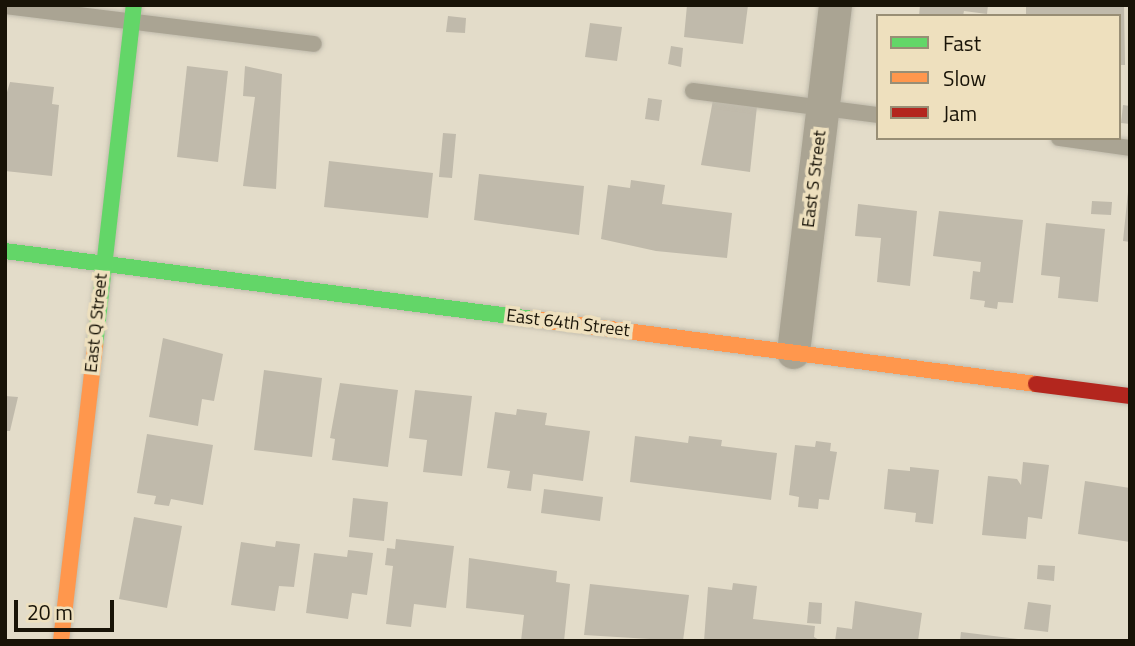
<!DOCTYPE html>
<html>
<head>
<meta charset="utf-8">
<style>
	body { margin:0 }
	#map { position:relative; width:1135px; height:646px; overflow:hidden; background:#e3dcc9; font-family:"Titillium Web",sans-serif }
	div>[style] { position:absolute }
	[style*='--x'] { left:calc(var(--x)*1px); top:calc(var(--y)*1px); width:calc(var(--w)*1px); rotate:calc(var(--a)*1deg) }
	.building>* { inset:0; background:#c0baab }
	.roads { filter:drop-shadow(0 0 2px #c0bbac) drop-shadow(0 0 2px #c0bbac) }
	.lane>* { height:16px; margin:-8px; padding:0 8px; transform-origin:8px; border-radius:8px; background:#aaa493 }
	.street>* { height:33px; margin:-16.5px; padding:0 16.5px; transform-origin:16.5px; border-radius:16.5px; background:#aaa493 }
	.fast>* { height:16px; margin:-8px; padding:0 8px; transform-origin:8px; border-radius:8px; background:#63d668 }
	.slow>* { height:16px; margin:-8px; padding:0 8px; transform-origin:8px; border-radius:8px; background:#ff974d }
	.jam>* { height:16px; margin:-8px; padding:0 8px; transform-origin:8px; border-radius:8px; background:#b3261e }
	span { translate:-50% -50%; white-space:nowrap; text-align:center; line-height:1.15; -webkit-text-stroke:7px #eee0be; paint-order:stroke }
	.street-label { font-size:18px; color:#181307 }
	.frame { position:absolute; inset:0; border:7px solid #181307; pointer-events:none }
	.legend { position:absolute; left:876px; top:14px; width:245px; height:126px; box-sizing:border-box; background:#eee0be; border:2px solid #988e75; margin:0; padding:9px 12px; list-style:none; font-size:21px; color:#181307 }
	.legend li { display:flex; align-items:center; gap:14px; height:35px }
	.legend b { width:35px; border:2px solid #988e75 }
	.scale { position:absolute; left:14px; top:600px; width:100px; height:32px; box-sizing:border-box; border:4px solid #181307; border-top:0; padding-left:9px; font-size:21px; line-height:24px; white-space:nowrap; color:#181307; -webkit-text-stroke:5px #eee0be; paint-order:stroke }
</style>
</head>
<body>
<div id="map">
	<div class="building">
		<div style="clip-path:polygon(687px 5px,748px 5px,743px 44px,684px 37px)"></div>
		<div style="clip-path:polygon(920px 5px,988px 5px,987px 14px,964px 11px,963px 16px,919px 16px)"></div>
		<div style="clip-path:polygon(1026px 5px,1124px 5px,1125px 65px,1119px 65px,1119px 16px,1026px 16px)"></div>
		<div style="clip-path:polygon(448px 16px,466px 18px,465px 33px,446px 32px)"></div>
		<div style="clip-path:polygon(590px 23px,622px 27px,617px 61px,585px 57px)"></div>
		<div style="clip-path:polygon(671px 46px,683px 48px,681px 67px,668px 64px)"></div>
		<div style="clip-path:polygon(187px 66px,228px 71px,218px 162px,177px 157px)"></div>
		<div style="clip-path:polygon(245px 66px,282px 74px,276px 189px,243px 186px,255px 97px,243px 96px)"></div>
		<div style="clip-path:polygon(10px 82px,54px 87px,52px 104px,59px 105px,52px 176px,5px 171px,5px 99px)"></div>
		<div style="clip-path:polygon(648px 98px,662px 100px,659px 121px,645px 119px)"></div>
		<div style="clip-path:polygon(713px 100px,757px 106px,750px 172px,701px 165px)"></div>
		<div style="clip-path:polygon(1123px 105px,1130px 106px,1130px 124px,1121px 123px)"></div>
		<div style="clip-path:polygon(443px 133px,456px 134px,452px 178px,439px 177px)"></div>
		<div style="clip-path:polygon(329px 161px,433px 173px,428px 218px,324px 207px)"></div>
		<div style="clip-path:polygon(479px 174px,584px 186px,579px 235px,474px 220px)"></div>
		<div style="clip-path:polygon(631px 180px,665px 185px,662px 204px,732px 213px,727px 258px,656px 251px,601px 239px,608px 185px,630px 188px)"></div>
		<div style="clip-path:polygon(1128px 192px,1130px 192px,1130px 242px,1123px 241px)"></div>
		<div style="clip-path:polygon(1092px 201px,1112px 202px,1111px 215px,1091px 214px)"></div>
		<div style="clip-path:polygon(858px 204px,917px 211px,910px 286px,877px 282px,881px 238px,855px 236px)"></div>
		<div style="clip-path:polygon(939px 211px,1023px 220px,1013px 303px,998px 302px,997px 309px,984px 307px,985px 301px,970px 299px,973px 271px,980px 272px,981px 262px,933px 256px)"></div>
		<div style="clip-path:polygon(1046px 223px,1105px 229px,1098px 302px,1058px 298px,1060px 277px,1041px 275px)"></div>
		<div style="clip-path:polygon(163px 338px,223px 354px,214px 401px,202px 399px,198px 426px,149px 417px)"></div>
		<div style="clip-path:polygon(264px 370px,322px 378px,312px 457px,254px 450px)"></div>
		<div style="clip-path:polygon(340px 383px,398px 390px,388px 467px,332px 460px,335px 439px,330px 438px)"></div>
		<div style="clip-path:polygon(415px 390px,472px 396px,462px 476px,423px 472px,427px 440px,409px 438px)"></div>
		<div style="clip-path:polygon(5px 396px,18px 397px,10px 431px,5px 431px)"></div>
		<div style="clip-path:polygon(517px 409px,547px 413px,545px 425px,590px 431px,583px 481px,533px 474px,531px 491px,507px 488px,510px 471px,487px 468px,495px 412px,516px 415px)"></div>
		<div style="clip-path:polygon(147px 434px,213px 445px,203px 505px,171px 499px,169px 506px,154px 504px,156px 496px,137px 493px)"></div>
		<div style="clip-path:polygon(635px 436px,688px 443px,689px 436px,722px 440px,721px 446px,777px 453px,771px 500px,630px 482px)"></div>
		<div style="clip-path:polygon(816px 441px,831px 443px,830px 451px,837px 452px,829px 500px,819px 499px,818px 509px,798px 507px,799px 497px,789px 495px,795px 445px,815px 447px)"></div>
		<div style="clip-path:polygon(1023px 462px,1049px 465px,1042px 519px,1028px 517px,1026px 539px,982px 535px,988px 476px,1017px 479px,1021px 485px)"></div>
		<div style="clip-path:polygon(910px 467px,939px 470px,933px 524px,915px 522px,916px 513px,884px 509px,888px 469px,910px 471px)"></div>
		<div style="clip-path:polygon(1085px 481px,1130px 488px,1130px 542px,1078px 534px)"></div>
		<div style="clip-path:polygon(544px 489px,603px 497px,600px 521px,541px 513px)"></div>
		<div style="clip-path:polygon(353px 498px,388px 502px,384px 541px,349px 537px)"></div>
		<div style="clip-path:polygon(134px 517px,182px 526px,167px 608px,119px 599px)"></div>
		<div style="clip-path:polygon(396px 539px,454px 546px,446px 608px,414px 604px,411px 627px,386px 624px,393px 566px,385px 565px,387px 548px,395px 549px)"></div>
		<div style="clip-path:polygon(276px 541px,300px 544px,294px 587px,279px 586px,275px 611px,231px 605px,241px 542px,275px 547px)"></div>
		<div style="clip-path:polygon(348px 550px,373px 553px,367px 595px,352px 593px,348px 619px,306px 613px,314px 553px,347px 557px)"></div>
		<div style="clip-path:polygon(469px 558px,557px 571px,556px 582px,570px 584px,564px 641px,521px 641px,524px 615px,466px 608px)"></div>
		<div style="clip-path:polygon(1038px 565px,1055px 566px,1054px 581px,1037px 579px)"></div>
		<div style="clip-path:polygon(733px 583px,757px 586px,753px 619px,815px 626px,814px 637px,821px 641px,704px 641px,708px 587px,732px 590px)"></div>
		<div style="clip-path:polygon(590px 584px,689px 595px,683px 641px,584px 635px)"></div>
		<div style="clip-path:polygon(855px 601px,922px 613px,918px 641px,835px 641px,837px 627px,852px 629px)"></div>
		<div style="clip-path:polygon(809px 602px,822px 603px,821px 624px,807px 623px)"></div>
		<div style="clip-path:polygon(1028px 602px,1051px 605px,1048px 632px,1024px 629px)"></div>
		<div style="clip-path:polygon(961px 632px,1018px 639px,1018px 641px,960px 641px)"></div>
	</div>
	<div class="roads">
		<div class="lane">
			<div style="--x:5;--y:6;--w:311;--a:7"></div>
			<div style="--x:693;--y:91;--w:187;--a:7.4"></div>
			<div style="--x:1059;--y:138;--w:72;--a:8"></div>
		</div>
		<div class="street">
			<div style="--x:793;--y:352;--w:350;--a:-83.1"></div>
		</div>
		<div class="fast">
			<div style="--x:5;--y:251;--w:532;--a:7.34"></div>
			<div style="--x:95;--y:346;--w:343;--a:-83.5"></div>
		</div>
		<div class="slow">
			<div style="--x:533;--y:319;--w:507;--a:7.36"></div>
			<div style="--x:61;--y:641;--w:297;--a:-83.4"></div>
		</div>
		<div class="jam">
			<div style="--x:1036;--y:384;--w:95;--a:7.3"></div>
		</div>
	</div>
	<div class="street-label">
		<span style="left:814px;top:179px;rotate:-83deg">East S Street</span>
		<span style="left:96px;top:323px;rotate:-84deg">East Q Street</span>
		<span style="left:568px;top:323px;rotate:7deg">East 64th Street</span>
	</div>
	<div class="frame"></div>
	<ul class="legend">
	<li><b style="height:9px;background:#63d668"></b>Fast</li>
	<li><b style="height:9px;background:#ff974d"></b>Slow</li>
	<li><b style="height:9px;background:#b3261e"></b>Jam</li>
	</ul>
	<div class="scale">20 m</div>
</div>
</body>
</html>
